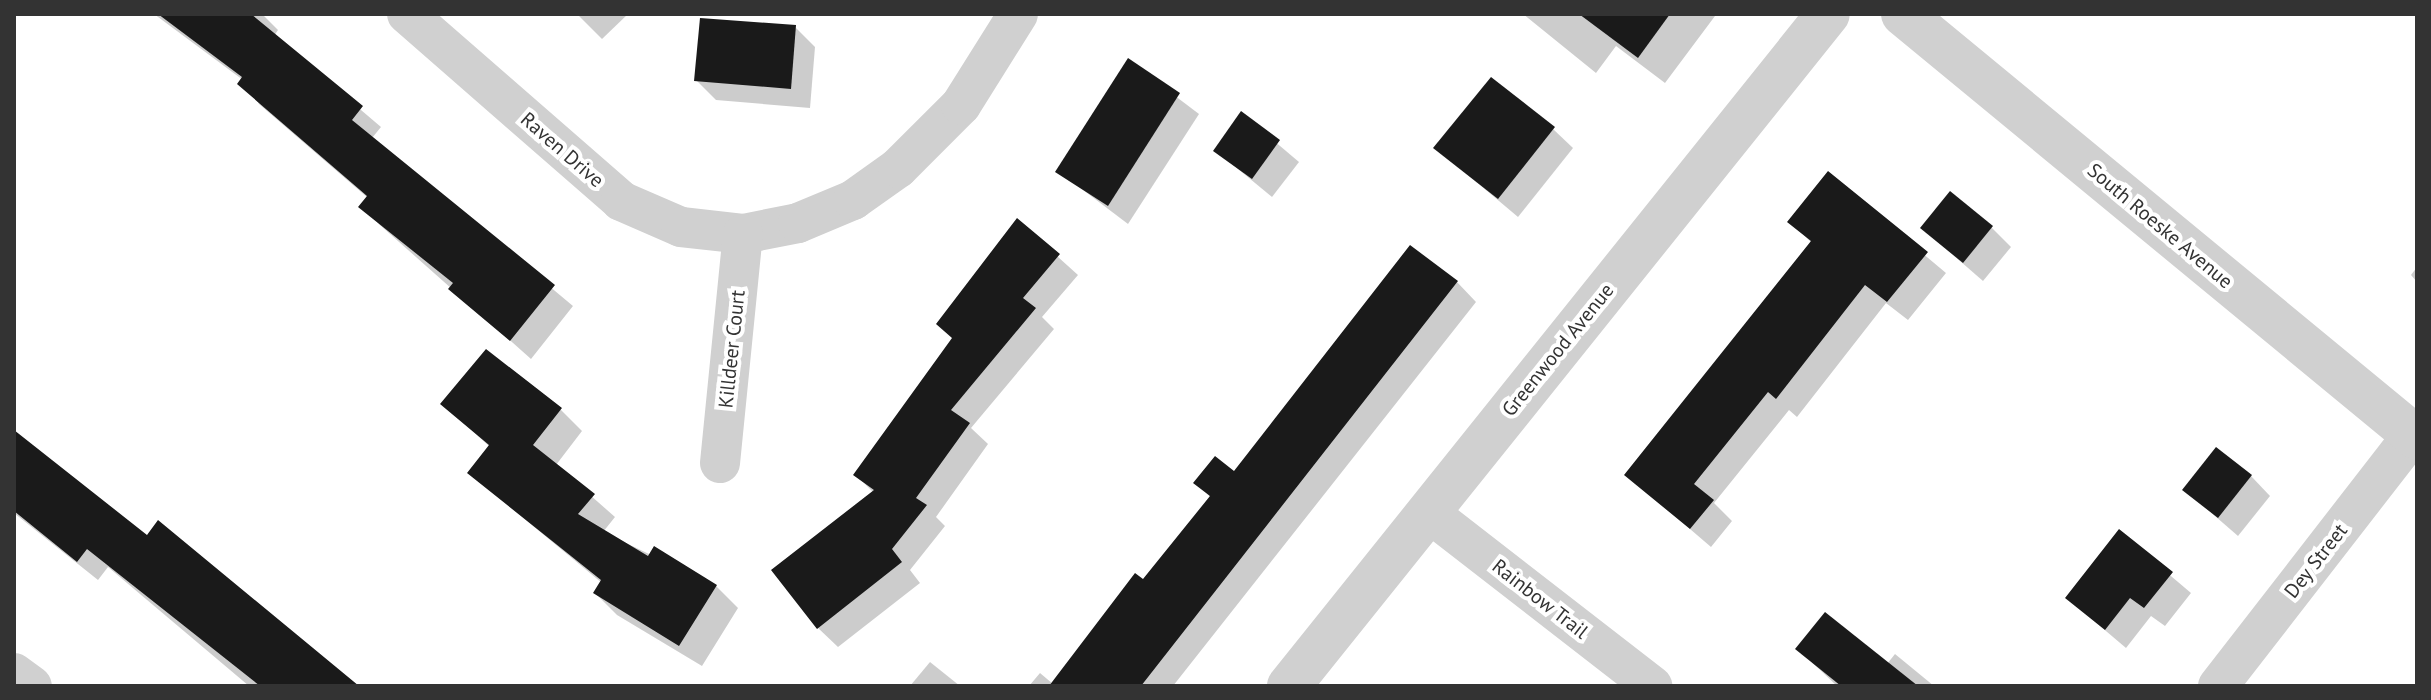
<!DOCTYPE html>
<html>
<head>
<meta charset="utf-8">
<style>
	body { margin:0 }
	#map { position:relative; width:2431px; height:700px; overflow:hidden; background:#fff; font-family:"PT Sans",sans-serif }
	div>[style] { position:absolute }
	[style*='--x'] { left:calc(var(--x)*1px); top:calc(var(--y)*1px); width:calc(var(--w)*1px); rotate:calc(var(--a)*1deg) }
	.shadow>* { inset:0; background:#0003 }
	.building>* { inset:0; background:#1a1a1a }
	.minor>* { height:40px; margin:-20px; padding:0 20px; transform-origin:20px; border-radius:20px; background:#d0d0d0 }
	.tertiary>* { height:44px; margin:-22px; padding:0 22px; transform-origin:22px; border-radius:22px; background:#d0d0d0 }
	span { translate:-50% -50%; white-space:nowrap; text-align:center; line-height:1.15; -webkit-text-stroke:8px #fff; paint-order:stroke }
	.street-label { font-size:20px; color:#333 }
	.frame { position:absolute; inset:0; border:16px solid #333; pointer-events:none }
</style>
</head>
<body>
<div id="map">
	<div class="shadow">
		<div style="clip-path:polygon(154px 14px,262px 14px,278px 30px,274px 36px,381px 127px,372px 138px,573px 306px,531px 359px,381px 226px,361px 206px,368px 198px,259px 104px,243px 80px)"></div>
		<div style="clip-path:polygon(577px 14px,628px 14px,602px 39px)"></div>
		<div style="clip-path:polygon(1523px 14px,1713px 14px,1715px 16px,1665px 83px,1616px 46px,1596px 73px)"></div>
		<div style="clip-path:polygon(795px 27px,815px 47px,810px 108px,716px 100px,696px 80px)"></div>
		<div style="clip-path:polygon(1129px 61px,1199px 114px,1128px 224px,1058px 171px)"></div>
		<div style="clip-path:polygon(1242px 114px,1299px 162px,1272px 197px,1215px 150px)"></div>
		<div style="clip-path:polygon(1553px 129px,1573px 148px,1518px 217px,1436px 148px)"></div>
		<div style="clip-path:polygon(1828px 174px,1946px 273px,1908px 320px,1886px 303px,1797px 417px,1789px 410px,1714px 503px,1732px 521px,1711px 547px,1627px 475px,1812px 243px,1790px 222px)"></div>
		<div style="clip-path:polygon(1017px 220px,1078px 275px,1042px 317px,1054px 329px,971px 428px,988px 444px,936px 517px,945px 526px,910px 570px,920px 583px,838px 647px,818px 628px,874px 493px,856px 475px,953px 339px)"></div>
		<div style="clip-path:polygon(1991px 227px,2011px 247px,1983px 281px,1922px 228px)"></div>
		<div style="clip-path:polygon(2417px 267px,2417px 282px,2411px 275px)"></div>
		<div style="clip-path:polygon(1457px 282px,1476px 302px,1173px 686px,1029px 686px,1040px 673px,1053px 684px,1144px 582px,1211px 498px,1196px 482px,1235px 474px)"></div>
		<div style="clip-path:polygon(443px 404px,561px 410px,582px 431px,556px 465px,615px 517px,603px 532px,716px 586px,738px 608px,702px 666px,617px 615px,595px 593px,602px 583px,469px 473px,490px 447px)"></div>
		<div style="clip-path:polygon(14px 438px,147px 537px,357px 686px,249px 686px,108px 567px,98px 580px,14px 513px)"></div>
		<div style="clip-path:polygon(2251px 476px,2270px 496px,2238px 536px,2185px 490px)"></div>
		<div style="clip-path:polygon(2119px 532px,2191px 593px,2165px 626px,2151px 616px,2126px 648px,2067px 598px)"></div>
		<div style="clip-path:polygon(1798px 649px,1887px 664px,1895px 654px,1934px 686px,1837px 686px)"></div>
		<div style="clip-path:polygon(930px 662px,960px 686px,910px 686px)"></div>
	</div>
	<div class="building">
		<div style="clip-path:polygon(158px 14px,251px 14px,363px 106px,352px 120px,555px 285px,510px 341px,448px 289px,453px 283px,358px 207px,367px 196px,237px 84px,242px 77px)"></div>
		<div style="clip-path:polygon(1579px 14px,1670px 14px,1638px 58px)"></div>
		<div style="clip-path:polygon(700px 18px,796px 25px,791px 89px,694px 81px)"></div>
		<div style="clip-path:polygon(1128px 58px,1180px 93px,1108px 206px,1055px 172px)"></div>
		<div style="clip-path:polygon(1491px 77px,1555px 127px,1498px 199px,1433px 148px)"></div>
		<div style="clip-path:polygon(1241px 111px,1280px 140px,1252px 179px,1213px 151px)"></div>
		<div style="clip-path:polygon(1828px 171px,1928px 252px,1887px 302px,1865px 285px,1776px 399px,1768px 392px,1694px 484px,1714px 500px,1690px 529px,1624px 475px,1811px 241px,1787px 222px)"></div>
		<div style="clip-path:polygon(1950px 191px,1993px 226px,1963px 263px,1920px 228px)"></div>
		<div style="clip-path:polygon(1017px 218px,1060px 254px,1023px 298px,1036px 308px,951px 410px,970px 423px,916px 498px,927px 505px,892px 549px,902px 562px,817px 629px,771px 570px,874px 490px,853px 475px,952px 338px,936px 324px)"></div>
		<div style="clip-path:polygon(1410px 245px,1458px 281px,1141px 686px,1049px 686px,1135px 573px,1143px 579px,1210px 496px,1193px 483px,1215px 456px,1234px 471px)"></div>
		<div style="clip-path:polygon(486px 349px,562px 408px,533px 445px,595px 494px,578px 514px,648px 556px,654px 546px,717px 585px,679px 646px,593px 593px,601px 580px,467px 473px,489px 445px,440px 404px)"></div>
		<div style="clip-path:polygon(14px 430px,147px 535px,158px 520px,359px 686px,260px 686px,87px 549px,77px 562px,14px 511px)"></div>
		<div style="clip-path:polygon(2216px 447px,2252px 475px,2218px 518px,2182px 490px)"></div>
		<div style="clip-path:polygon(2119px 529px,2173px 572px,2144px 608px,2130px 598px,2105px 630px,2065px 598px)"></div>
		<div style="clip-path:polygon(1825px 612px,1918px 686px,1841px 686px,1795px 649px)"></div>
	</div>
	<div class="minor">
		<div style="--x:407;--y:14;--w:284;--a:41.1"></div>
		<div style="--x:621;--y:201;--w:65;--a:23.4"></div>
		<div style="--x:681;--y:227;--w:62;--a:6.4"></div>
		<div style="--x:743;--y:234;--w:56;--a:-11.3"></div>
		<div style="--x:798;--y:223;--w:60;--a:-22.7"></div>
		<div style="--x:853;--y:200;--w:55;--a:-35.4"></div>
		<div style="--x:898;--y:168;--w:89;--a:-45"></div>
		<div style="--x:961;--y:105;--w:107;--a:-57.9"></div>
		<div style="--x:720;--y:463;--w:230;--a:-84.3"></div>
		<div style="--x:1428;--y:512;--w:284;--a:37.8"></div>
		<div style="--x:14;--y:673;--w:22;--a:36"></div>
		<div style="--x:2218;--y:686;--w:318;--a:-52.2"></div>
	</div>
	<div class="tertiary">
		<div style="--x:1903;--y:14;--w:666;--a:39.52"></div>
		<div style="--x:1289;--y:686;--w:861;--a:-51.27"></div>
	</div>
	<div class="street-label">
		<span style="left:562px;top:150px;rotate:41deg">Raven Drive</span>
		<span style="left:2160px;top:226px;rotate:40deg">South Roeske Avenue</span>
		<span style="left:732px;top:349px;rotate:-84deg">Killdeer Court</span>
		<span style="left:1558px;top:350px;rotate:-51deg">Greenwood Avenue</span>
		<span style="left:2316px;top:561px;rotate:-52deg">Dey Street</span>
		<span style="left:1540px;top:599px;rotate:38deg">Rainbow Trail</span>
	</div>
	<div class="frame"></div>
</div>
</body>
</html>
